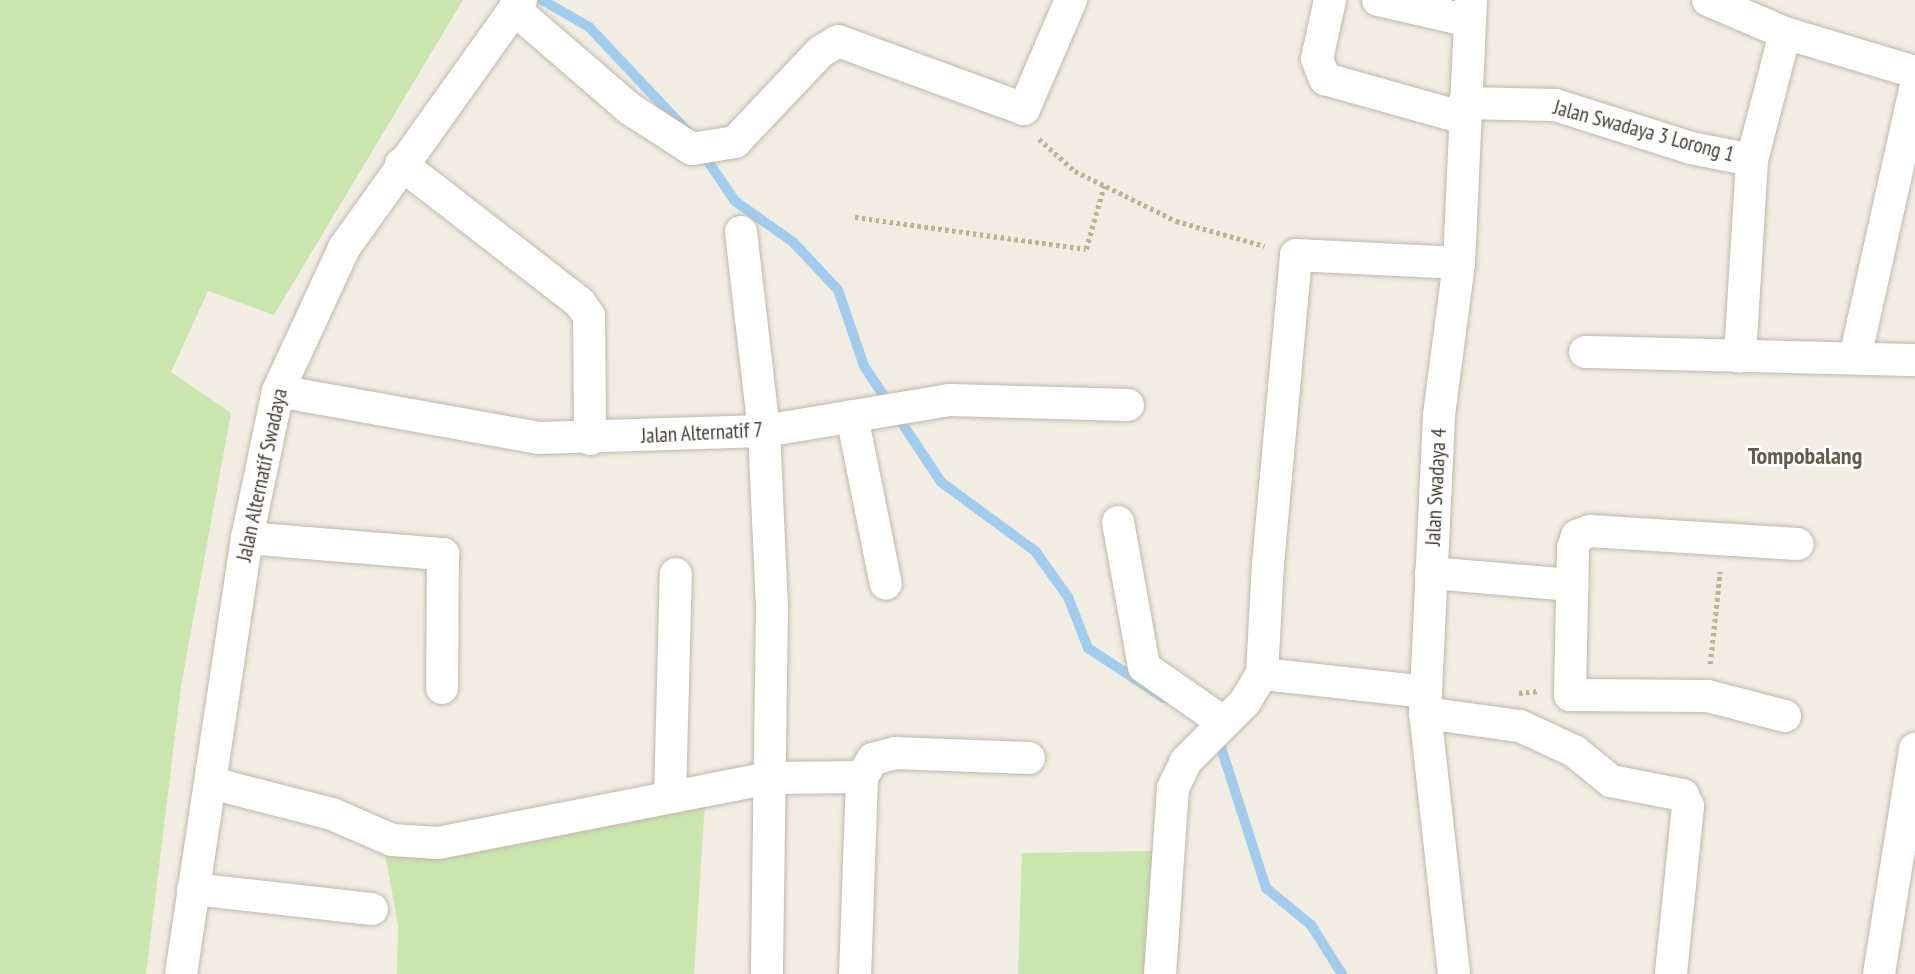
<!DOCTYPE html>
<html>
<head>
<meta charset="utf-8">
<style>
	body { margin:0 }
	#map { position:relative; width:1915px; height:974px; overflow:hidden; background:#f1ede3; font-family:"PT Sans Narrow",sans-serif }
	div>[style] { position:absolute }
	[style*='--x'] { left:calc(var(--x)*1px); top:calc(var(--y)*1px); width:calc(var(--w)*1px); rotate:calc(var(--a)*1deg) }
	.green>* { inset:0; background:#cae5ad }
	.stream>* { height:10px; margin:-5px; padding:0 5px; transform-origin:5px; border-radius:5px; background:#a1cced }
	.path>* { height:4.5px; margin-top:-2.25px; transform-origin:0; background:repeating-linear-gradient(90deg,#bdb198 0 3.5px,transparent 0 7px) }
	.roads { filter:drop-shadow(0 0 2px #bfb8aa) drop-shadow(0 0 2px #bfb8aa) }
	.minor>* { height:32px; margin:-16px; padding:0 16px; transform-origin:16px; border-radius:16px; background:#fff }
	span { translate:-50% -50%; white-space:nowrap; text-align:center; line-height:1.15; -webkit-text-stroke:5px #fff; paint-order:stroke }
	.street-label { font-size:21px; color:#433d34 }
	.quarter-label { font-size:24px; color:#655b4b; font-weight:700 }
</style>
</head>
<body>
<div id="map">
	<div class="green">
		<div style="clip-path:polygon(0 0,463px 0,274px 315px,208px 291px,171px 372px,231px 413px,181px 686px,146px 974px,0 974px)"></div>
		<div style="clip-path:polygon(705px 801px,694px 974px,397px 974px,398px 925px,384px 848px)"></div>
		<div style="clip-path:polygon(1154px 851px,1148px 974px,1018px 974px,1022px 853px)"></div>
	</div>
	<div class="stream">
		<div style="--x:542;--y:0;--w:54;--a:29.9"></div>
		<div style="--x:589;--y:27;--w:144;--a:46.7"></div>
		<div style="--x:701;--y:151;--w:60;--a:55.8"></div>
		<div style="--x:735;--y:201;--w:71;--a:35.3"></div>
		<div style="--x:793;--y:242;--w:66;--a:46.8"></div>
		<div style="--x:838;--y:290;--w:80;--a:71.1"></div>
		<div style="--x:864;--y:366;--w:139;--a:56.4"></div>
		<div style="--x:941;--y:482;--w:117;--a:36.3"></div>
		<div style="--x:1035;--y:551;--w:57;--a:54.3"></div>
		<div style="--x:1068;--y:597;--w:55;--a:68.6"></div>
		<div style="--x:1088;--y:648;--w:91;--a:33.3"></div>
		<div style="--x:1217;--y:735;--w:161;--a:72.2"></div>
		<div style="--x:1266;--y:888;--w:58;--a:39.4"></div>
		<div style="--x:1311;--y:925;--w:58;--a:57.7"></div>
	</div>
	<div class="path">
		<div style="--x:1039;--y:139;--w:48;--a:41.6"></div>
		<div style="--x:1075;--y:171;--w:113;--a:26.3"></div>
		<div style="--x:1176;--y:221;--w:92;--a:15.7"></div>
		<div style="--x:855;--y:217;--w:233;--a:7.9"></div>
		<div style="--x:1086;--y:249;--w:66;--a:-74.1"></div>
		<div style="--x:1710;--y:664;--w:93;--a:-83.8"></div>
		<div style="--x:1519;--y:693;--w:19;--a:-6"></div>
	</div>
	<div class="roads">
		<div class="minor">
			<div style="--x:1330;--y:0;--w:60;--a:102.4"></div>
			<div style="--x:1317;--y:59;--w:22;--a:68"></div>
			<div style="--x:1325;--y:79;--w:144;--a:15.7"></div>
			<div style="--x:1378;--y:0;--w:94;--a:12.9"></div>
			<div style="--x:1708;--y:0;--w:84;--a:23.2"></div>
			<div style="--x:1785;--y:33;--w:136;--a:16.7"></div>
			<div style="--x:514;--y:9;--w:153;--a:40.8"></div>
			<div style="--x:630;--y:109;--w:74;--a:32.8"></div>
			<div style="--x:692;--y:149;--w:44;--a:-9.2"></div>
			<div style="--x:735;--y:142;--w:124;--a:-46.6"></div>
			<div style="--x:820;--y:52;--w:21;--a:-31"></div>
			<div style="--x:838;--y:41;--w:198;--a:20.1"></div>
			<div style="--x:1024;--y:109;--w:119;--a:-66.7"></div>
			<div style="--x:1464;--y:103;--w:91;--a:1.3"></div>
			<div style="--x:1555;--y:105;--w:143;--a:17.5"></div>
			<div style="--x:1691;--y:148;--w:62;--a:11.1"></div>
			<div style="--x:1752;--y:160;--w:197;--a:93.5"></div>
			<div style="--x:1752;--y:160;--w:131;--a:-75.4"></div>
			<div style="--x:401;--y:164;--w:227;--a:37.8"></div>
			<div style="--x:580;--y:303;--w:16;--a:55"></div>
			<div style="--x:589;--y:316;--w:123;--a:89.5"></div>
			<div style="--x:741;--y:232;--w:200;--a:83.4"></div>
			<div style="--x:764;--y:431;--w:178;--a:87.4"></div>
			<div style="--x:772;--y:609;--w:365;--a:90.8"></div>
			<div style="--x:1585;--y:352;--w:330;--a:1.4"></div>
			<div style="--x:1855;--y:358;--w:275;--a:-77.4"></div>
			<div style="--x:278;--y:391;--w:264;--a:10.2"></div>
			<div style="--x:538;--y:438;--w:226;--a:-1.8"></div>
			<div style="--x:764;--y:431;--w:188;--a:-9.5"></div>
			<div style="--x:949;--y:400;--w:179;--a:1.6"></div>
			<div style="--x:852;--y:416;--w:171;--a:78.6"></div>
			<div style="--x:1118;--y:522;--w:147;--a:79.8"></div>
			<div style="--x:1144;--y:667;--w:93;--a:34.9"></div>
			<div style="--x:247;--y:538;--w:197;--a:4.7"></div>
			<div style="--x:443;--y:554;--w:134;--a:90.4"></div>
			<div style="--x:1431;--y:573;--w:142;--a:4.9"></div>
			<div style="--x:1426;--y:692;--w:165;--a:-173.7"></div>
			<div style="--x:1262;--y:674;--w:110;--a:-86.9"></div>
			<div style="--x:1268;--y:564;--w:310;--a:-84.8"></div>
			<div style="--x:1296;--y:255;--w:163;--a:2.8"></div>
			<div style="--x:1425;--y:713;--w:96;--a:7.8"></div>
			<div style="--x:1520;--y:726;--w:60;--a:24.8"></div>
			<div style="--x:1574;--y:751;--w:48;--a:39"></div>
			<div style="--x:1611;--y:781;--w:73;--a:11"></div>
			<div style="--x:1683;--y:795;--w:12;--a:66"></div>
			<div style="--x:1688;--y:806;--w:169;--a:95.8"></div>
			<div style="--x:1785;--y:716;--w:81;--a:-165.6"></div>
			<div style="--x:1707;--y:696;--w:137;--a:-179.6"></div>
			<div style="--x:1570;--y:695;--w:147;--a:-88.8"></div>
			<div style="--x:1573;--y:548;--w:13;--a:-72"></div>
			<div style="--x:1577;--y:536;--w:14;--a:-21"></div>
			<div style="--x:1590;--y:531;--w:208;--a:3.6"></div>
			<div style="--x:862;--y:777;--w:21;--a:-59"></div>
			<div style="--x:873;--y:759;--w:23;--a:-15"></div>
			<div style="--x:895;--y:753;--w:134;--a:2.1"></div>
			<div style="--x:211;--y:783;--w:125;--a:14.4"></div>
			<div style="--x:332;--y:814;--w:65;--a:23.4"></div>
			<div style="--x:392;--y:840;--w:46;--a:3.7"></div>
			<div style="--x:438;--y:843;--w:338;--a:-11.1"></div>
			<div style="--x:770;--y:778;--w:92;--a:-0.6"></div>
			<div style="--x:862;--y:777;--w:197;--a:92"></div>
			<div style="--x:670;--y:797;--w:223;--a:-88.5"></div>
			<div style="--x:193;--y:889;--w:180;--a:6.4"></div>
			<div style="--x:181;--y:974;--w:441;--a:-81.4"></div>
			<div style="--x:247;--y:538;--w:150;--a:-78.1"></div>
			<div style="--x:278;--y:391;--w:157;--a:-65.2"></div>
			<div style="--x:344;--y:248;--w:305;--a:-54.5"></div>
			<div style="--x:1160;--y:974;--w:186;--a:-86"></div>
			<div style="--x:1173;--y:788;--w:30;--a:-64"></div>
			<div style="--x:1186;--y:761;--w:83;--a:-45"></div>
			<div style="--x:1245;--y:702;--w:33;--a:-59"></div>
			<div style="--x:1454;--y:974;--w:263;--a:-96.3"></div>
			<div style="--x:1425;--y:713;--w:298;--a:-87.3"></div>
			<div style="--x:1439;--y:415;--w:153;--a:-82.5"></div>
			<div style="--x:1459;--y:263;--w:263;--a:-87.4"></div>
			<div style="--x:1879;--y:974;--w:228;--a:-80.9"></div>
		</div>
	</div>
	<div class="street-label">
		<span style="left:1644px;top:131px;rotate:15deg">Jalan Swadaya 3 Lorong 1</span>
		<span style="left:702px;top:433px;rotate:-3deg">Jalan Alternatif 7</span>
		<span style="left:262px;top:475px;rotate:-78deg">Jalan Alternatif Swadaya</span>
		<span style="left:1436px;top:487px;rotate:-87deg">Jalan Swadaya 4</span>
	</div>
	<div class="quarter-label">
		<span style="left:1805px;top:456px">Tompobalang</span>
	</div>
</div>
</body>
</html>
